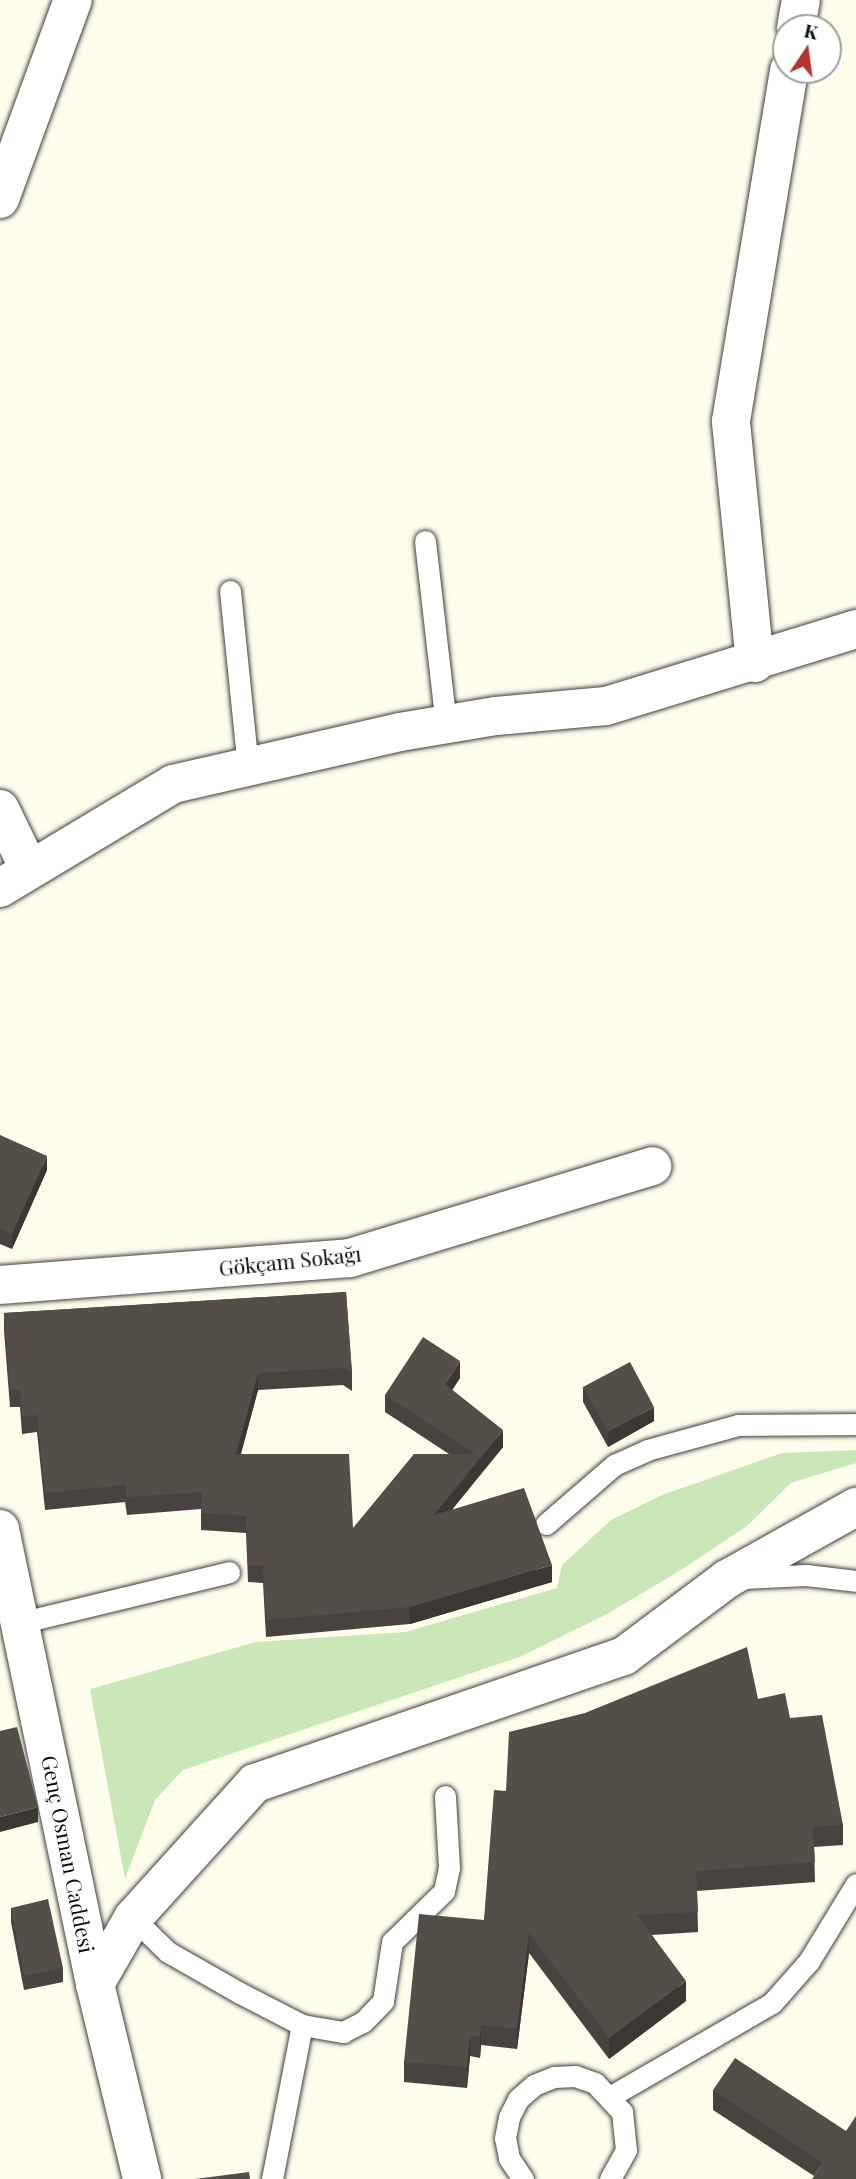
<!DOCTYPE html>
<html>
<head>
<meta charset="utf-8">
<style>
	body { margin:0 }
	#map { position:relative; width:856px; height:2179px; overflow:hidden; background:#fefdeb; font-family:"Playfair Display",serif }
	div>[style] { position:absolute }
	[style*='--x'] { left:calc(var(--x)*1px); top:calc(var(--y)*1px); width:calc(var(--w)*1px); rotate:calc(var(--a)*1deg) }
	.green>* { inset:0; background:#cae7b7 }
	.roads { filter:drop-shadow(0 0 2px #3f3f3f) drop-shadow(0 0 2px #3f3f3f) }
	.service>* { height:21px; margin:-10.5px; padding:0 10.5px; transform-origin:10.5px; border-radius:10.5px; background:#fff }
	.minor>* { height:38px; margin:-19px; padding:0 19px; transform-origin:19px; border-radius:19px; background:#fff }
	.wall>* { inset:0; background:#48433f }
	.shaded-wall>* { inset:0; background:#3b3733 }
	.building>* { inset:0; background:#544e49 }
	span { translate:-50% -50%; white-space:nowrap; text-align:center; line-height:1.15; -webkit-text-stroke:7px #fff; paint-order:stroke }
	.street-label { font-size:21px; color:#0c0c0c }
	.north { position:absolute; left:772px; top:14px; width:70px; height:70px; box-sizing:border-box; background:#fff; border:2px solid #9e9e9e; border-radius:50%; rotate:13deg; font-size:19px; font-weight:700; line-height:28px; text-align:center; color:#0c0c0c }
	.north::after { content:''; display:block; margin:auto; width:24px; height:32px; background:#b63429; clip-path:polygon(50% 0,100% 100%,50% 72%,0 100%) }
</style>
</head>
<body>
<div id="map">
	<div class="green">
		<div style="clip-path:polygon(856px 1450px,856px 1463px,791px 1483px,747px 1526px,681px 1570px,607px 1614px,520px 1657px,183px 1770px,155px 1800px,125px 1879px,90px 1689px,256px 1642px,405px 1632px,557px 1588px,562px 1565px,611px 1520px,662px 1495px,782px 1453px)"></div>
	</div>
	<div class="roads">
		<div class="service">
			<div style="--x:425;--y:541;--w:184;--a:83.5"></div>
			<div style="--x:230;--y:591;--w:177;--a:84.2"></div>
			<div style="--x:546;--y:1524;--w:90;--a:-40.9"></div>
			<div style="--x:614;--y:1465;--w:36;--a:-24"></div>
			<div style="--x:647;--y:1450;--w:94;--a:-15.4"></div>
			<div style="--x:738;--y:1425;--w:118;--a:-0.5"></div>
			<div style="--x:743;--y:1578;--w:63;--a:-2.7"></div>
			<div style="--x:806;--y:1575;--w:50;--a:6.8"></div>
			<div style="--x:23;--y:1622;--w:212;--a:-13.6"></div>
			<div style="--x:133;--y:1918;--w:49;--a:44.2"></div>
			<div style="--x:168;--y:1952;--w:83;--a:29.7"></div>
			<div style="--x:240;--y:1993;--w:70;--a:27.3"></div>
			<div style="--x:302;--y:2025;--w:42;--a:9.7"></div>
			<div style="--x:343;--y:2032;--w:22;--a:-27"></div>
			<div style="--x:363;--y:2022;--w:29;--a:-46"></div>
			<div style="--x:383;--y:2001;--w:60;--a:-81.3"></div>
			<div style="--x:392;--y:1942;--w:73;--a:-44.4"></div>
			<div style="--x:444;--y:1891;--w:24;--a:-78"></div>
			<div style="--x:449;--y:1868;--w:72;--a:-93.2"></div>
			<div style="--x:611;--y:2096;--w:186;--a:-30"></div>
			<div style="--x:772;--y:2003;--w:56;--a:-48.6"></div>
			<div style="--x:809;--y:1961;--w:90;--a:-58.6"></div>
			<div style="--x:272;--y:2179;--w:157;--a:-79"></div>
			<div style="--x:523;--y:2179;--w:25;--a:-124"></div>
			<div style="--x:509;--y:2158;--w:20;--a:-101"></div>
			<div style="--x:505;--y:2138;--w:21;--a:-79"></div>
			<div style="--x:509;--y:2117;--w:20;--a:-63"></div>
			<div style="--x:518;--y:2099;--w:21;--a:-41"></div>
			<div style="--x:534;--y:2085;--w:22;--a:-22"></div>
			<div style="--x:554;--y:2077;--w:21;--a:-3"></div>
			<div style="--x:575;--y:2076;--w:21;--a:19"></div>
			<div style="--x:595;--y:2083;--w:40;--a:47"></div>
			<div style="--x:622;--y:2112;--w:38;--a:84"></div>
			<div style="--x:626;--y:2150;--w:33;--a:119"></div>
		</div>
		<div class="minor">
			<div style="--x:796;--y:28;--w:28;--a:-80"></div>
			<div style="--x:0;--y:199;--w:212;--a:-69.9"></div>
			<div style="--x:755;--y:663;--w:243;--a:-95.7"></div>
			<div style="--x:731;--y:421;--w:356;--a:-80.6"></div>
			<div style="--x:0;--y:809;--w:67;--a:64.2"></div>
			<div style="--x:0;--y:888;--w:202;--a:-31"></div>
			<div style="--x:173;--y:784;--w:233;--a:-12.9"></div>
			<div style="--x:400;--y:732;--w:97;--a:-9.5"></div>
			<div style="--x:496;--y:716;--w:110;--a:-5.2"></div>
			<div style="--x:606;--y:706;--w:262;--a:-17.1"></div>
			<div style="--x:0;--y:1285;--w:351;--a:-4.4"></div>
			<div style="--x:350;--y:1258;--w:316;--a:-16.9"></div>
			<div style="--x:0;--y:1529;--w:465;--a:78.2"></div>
			<div style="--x:95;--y:1984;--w:201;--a:76.4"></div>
			<div style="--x:95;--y:1984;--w:76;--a:-60.1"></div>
			<div style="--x:133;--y:1918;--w:182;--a:-47.9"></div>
			<div style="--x:255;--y:1783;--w:390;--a:-19"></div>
			<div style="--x:624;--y:1656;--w:129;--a:-36.8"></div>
			<div style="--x:727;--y:1579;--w:148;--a:-29.2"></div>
		</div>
	</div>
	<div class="wall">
		<div style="clip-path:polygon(0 1135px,47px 1170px,12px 1249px,0 1244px)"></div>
		<div style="clip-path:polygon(346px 1292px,352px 1373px,352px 1391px,343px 1385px,258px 1390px,241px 1454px,353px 1528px,449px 1454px,385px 1412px,385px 1395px,460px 1378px,452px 1390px,503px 1447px,452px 1509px,552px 1582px,410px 1624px,266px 1637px,263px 1583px,248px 1582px,246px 1533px,201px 1530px,201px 1509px,127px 1515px,125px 1502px,45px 1510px,37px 1432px,22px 1434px,20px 1407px,10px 1407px,4px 1331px,4px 1313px)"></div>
		<div style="clip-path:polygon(583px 1387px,654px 1421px,608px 1447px,583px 1402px)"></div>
		<div style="clip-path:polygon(758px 1699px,790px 1718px,843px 1825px,843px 1845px,814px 1847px,815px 1882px,697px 1891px,698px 1932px,652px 1935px,686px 2001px,609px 2059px,529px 1953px,517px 2049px,481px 2045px,480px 2058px,470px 2056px,467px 2088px,404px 2082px,404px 2062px,484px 1920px,506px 1791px)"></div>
		<div style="clip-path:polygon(11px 1908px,63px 1968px,63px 1982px,24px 1990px,11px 1922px)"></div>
		<div style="clip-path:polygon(713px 2090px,846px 2131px,814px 2176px,713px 2110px)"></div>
	</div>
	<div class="shaded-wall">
		<div style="clip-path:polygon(47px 1156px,47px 1170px,12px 1249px,12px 1234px)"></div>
		<div style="clip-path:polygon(460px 1361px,460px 1378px,445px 1401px,445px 1384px)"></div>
		<div style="clip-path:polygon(258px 1373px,258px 1390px,236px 1471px,236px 1454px)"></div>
		<div style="clip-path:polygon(654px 1407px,654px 1421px,608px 1447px,608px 1432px)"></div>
		<div style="clip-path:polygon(503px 1430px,503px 1447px,434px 1532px,434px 1515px)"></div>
		<div style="clip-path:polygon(552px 1565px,552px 1582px,410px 1624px,410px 1607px)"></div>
		<div style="clip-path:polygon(38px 1807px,38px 1822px,0 1832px,0 1817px)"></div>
		<div style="clip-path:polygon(529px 1933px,529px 1953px,517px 2049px,517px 2029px)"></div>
		<div style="clip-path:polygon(686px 1981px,686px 2001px,609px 2059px,609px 2038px)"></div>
		<div style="clip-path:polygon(481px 2025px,481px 2045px,480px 2058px,480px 2037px)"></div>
		<div style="clip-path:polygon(470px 2036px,470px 2056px,467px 2088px,467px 2067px)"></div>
	</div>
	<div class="building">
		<div style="clip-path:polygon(0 1135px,47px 1156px,12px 1234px,0 1229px)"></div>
		<div style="clip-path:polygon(346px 1292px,352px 1373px,343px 1368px,258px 1373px,236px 1454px,349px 1454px,353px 1528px,414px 1454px,476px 1454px,385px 1395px,423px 1337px,460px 1361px,445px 1384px,503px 1430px,434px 1515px,524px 1488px,552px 1565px,410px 1607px,266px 1620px,263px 1566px,248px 1565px,246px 1516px,201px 1513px,202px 1492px,127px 1497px,125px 1485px,45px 1493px,37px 1415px,22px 1416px,20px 1390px,10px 1390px,4px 1313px)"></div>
		<div style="clip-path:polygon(630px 1362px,654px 1407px,608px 1432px,583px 1387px)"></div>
		<div style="clip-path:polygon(747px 1647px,758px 1699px,785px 1693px,790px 1718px,822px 1715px,843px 1825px,813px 1827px,815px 1862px,696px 1871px,698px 1912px,637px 1915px,686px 1981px,609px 2038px,529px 1933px,517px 2029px,481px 2025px,480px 2037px,470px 2036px,467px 2067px,404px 2062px,419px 1914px,484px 1920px,494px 1790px,506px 1791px,509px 1732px,585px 1713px)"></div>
		<div style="clip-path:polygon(17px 1727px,38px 1807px,0 1817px,0 1731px)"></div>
		<div style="clip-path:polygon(48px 1899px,63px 1968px,24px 1976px,11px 1908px)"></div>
		<div style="clip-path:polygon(735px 2058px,846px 2131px,856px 2116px,856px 2179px,812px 2179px,823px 2163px,713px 2090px)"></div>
		<div style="clip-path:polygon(249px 2172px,250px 2179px,195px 2179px)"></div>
	</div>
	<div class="street-label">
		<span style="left:290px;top:1260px;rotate:-6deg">Gökçam Sokağı</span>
		<span style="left:69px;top:1854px;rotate:79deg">Genç Osman Caddesi</span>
	</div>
	<div class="north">K</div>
</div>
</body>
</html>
